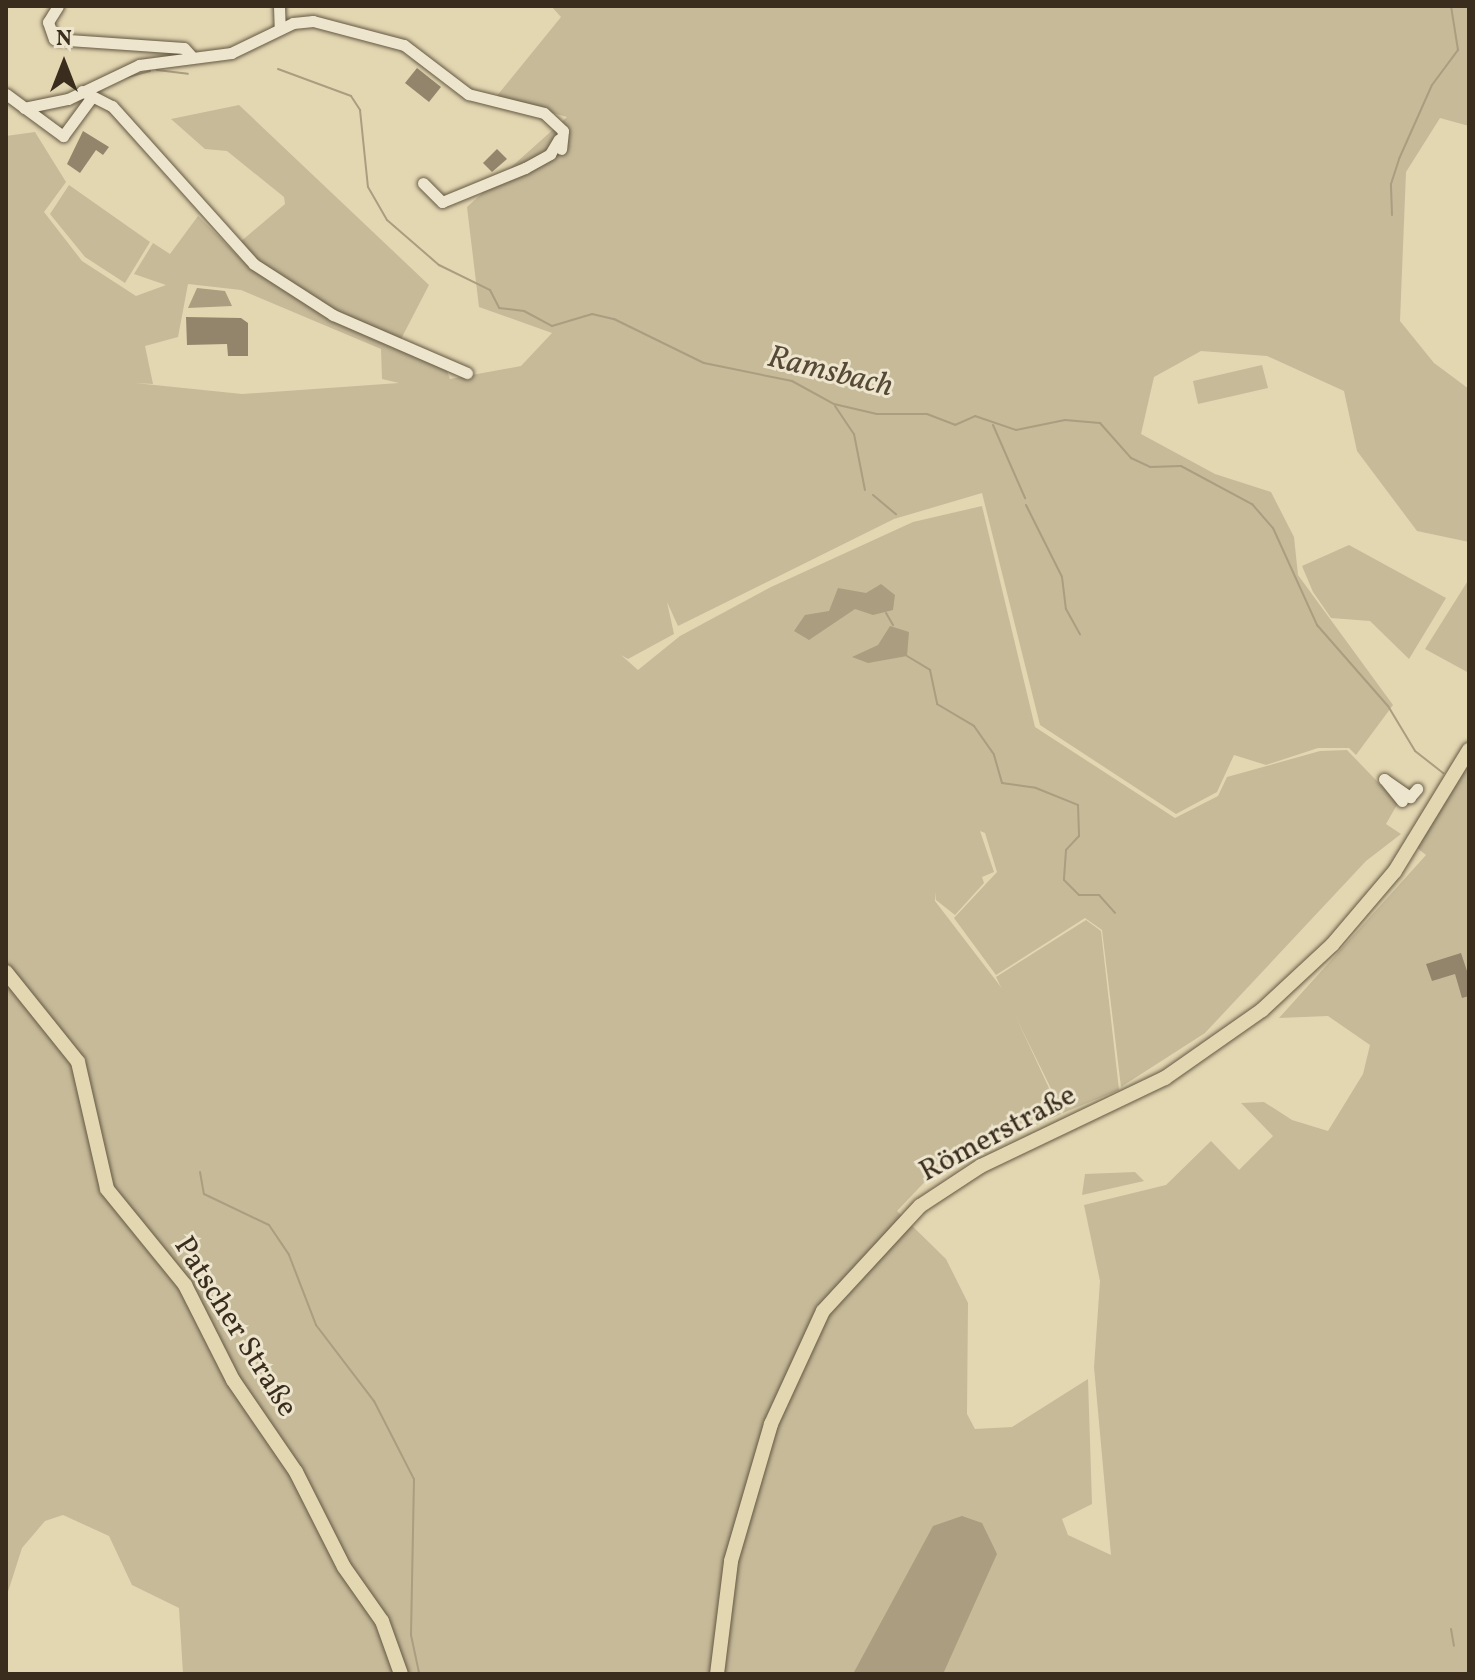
<!DOCTYPE html>
<html>
<head>
<meta charset="utf-8">
<style>
	body { margin:0 }
	#map { position:relative; width:1475px; height:1680px; overflow:hidden; background:#e3d7b2; font-family:Vollkorn,serif }
	div>[style] { position:absolute }
	[style*='--x'] { left:calc(var(--x)*1px); top:calc(var(--y)*1px); width:calc(var(--w)*1px); rotate:calc(var(--a)*1deg) }
	.green>* { inset:0; background:#c6ba99 }
	.water>* { inset:0; background:#aa9d80 }
	.stream>* { height:2px; margin:-1px; padding:0 1px; transform-origin:1px; border-radius:1px; background:#aa9d80 }
	.building>* { inset:0; background:#92856b }
	.roads { filter:drop-shadow(0 0 2px #645843) drop-shadow(0 0 2px #645843) }
	.minor>* { height:11px; margin:-5.5px; padding:0 5.5px; transform-origin:5.5px; border-radius:5.5px; background:#ede5cd }
	.major>* { height:14px; margin:-7px; padding:0 7px; transform-origin:7px; border-radius:7px; background:#e3d7b2 }
	span { translate:-50% -50%; white-space:nowrap; text-align:center; line-height:1.15; -webkit-text-stroke:6px #ede5cd; paint-order:stroke }
	.street-label { font-size:30px; color:#3a2d1e }
	.water-label { font-size:32px; color:#564936; font-style:italic }
	.frame { position:absolute; inset:0; border:8px solid #3a2d1e; pointer-events:none }
	.north { position:absolute; left:24px; top:24px; width:80px; height:80px; -webkit-text-stroke:6px #ede5cd; paint-order:stroke; rotate:0deg; font-size:22px; font-weight:700; line-height:32px; text-align:center; color:#3a2d1e }
	.north::after { content:''; display:block; margin:auto; width:28px; height:36px; background:#3a2d1e; clip-path:polygon(50% 0,100% 100%,50% 72%,0 100%) }
</style>
</head>
<body>
<div id="map">
	<div class="green">
		<div style="clip-path:polygon(evenodd,551px 6px,1469px 6px,1469px 126px,1440px 118px,1406px 172px,1400px 321px,1434px 363px,1469px 389px,1469px 542px,1417px 531px,1357px 451px,1344px 391px,1267px 356px,1201px 351px,1154px 377px,1141px 434px,1215px 474px,1271px 492px,1294px 537px,1298px 575px,1393px 705px,1356px 755px,1349px 748px,1318px 748px,1266px 765px,1234px 755px,1217px 792px,1176px 814px,1040px 725px,982px 493px,894px 519px,678px 626px,667px 602px,674px 634px,628px 659px,621px 655px,638px 670px,680px 636px,771px 587px,913px 522px,982px 506px,1035px 727px,1175px 818px,1218px 796px,1227px 777px,1320px 751px,1347px 750px,1398px 803px,1386px 824px,1401px 834px,1366px 861px,1205px 1033px,1121px 1087px,1102px 930px,1085px 918px,996px 975px,954px 918px,997px 872px,985px 833px,980px 831px,994px 872px,982px 877px,984px 883px,955px 915px,936px 900px,936px 892px,935px 901px,1004px 991px,1061px 1114px,938px 1168px,897px 1211px,946px 1259px,968px 1303px,967px 1414px,975px 1429px,1012px 1427px,1088px 1379px,1092px 1504px,1062px 1519px,1068px 1535px,1111px 1555px,1094px 1367px,1100px 1281px,1084px 1205px,1166px 1185px,1211px 1141px,1239px 1170px,1273px 1136px,1241px 1103px,1264px 1102px,1292px 1120px,1328px 1131px,1363px 1074px,1370px 1045px,1328px 1016px,1279px 1018px,1426px 855px,1416px 847px,1469px 760px,1469px 1674px,183px 1674px,179px 1608px,132px 1585px,109px 1536px,63px 1515px,45px 1521px,22px 1548px,6px 1598px,6px 136px,35px 132px,66px 182px,44px 212px,82px 261px,136px 296px,166px 285px,134px 274px,153px 243px,170px 254px,198px 216px,247px 265px,313px 306px,446px 368px,450px 379px,521px 366px,552px 333px,479px 307px,467px 207px,567px 117px,496px 97px,561px 17px,551px 6px,188px 284px,241px 290px,381px 349px,382px 379px,399px 383px,242px 394px,135px 383px,153px 384px,145px 346px,178px 337px,188px 284px)"></div>
		<div style="clip-path:polygon(239px 105px,429px 285px,400px 341px,352px 322px,249px 256px,239px 243px,285px 204px,284px 197px,227px 151px,205px 149px,171px 119px)"></div>
		<div style="clip-path:polygon(69px 185px,150px 242px,125px 283px,85px 257px,50px 214px)"></div>
		<div style="clip-path:polygon(1262px 365px,1268px 388px,1198px 404px,1193px 381px)"></div>
		<div style="clip-path:polygon(1349px 545px,1446px 598px,1409px 659px,1370px 621px,1331px 618px,1313px 592px,1302px 566px)"></div>
		<div style="clip-path:polygon(1469px 579px,1469px 673px,1425px 649px)"></div>
		<div style="clip-path:polygon(1086px 920px,1101px 931px,1119px 1090px,1063px 1113px,996px 977px)"></div>
		<div style="clip-path:polygon(1135px 1172px,1144px 1181px,1082px 1195px,1085px 1174px)"></div>
	</div>
	<div class="water">
		<div style="clip-path:polygon(197px 288px,225px 291px,232px 306px,188px 308px)"></div>
		<div style="clip-path:polygon(881px 584px,895px 595px,893px 610px,873px 615px,855px 609px,809px 640px,794px 631px,805px 615px,829px 611px,838px 588px,866px 593px)"></div>
		<div style="clip-path:polygon(890px 626px,909px 632px,907px 656px,868px 663px,852px 657px,878px 645px)"></div>
		<div style="clip-path:polygon(962px 1516px,982px 1523px,997px 1554px,943px 1674px,853px 1674px,933px 1526px)"></div>
	</div>
	<div class="stream">
		<div style="--x:278;--y:69;--w:78;--a:20.3"></div>
		<div style="--x:351;--y:96;--w:17;--a:57"></div>
		<div style="--x:360;--y:110;--w:77;--a:84.1"></div>
		<div style="--x:368;--y:187;--w:38;--a:60"></div>
		<div style="--x:387;--y:220;--w:69;--a:40.9"></div>
		<div style="--x:439;--y:265;--w:57;--a:26.1"></div>
		<div style="--x:490;--y:290;--w:20;--a:63"></div>
		<div style="--x:499;--y:308;--w:25;--a:7"></div>
		<div style="--x:524;--y:311;--w:32;--a:28"></div>
		<div style="--x:552;--y:326;--w:42;--a:-16.7"></div>
		<div style="--x:592;--y:314;--w:23;--a:13"></div>
		<div style="--x:614;--y:319;--w:100;--a:26.1"></div>
		<div style="--x:704;--y:363;--w:90;--a:11.6"></div>
		<div style="--x:792;--y:381;--w:48;--a:28.7"></div>
		<div style="--x:834;--y:404;--w:44;--a:13.1"></div>
		<div style="--x:877;--y:414;--w:50;--a:0"></div>
		<div style="--x:927;--y:414;--w:30;--a:21"></div>
		<div style="--x:955;--y:425;--w:22;--a:-24"></div>
		<div style="--x:975;--y:416;--w:43;--a:18.9"></div>
		<div style="--x:1016;--y:430;--w:50;--a:-11.5"></div>
		<div style="--x:1065;--y:420;--w:35;--a:5"></div>
		<div style="--x:1100;--y:423;--w:47;--a:48.5"></div>
		<div style="--x:1131;--y:458;--w:21;--a:25"></div>
		<div style="--x:1150;--y:467;--w:31;--a:-2"></div>
		<div style="--x:1181;--y:466;--w:81;--a:28.2"></div>
		<div style="--x:1252;--y:504;--w:32;--a:49"></div>
		<div style="--x:1273;--y:528;--w:107;--a:65.6"></div>
		<div style="--x:1317;--y:625;--w:108;--a:48.8"></div>
		<div style="--x:1388;--y:706;--w:52;--a:59"></div>
		<div style="--x:1415;--y:751;--w:36;--a:38"></div>
		<div style="--x:157;--y:70;--w:31;--a:7"></div>
		<div style="--x:124;--y:78;--w:27;--a:-15"></div>
		<div style="--x:1392;--y:215;--w:31;--a:-92"></div>
		<div style="--x:1391;--y:184;--w:26;--a:-72"></div>
		<div style="--x:1399;--y:159;--w:81;--a:-66"></div>
		<div style="--x:1432;--y:85;--w:44;--a:-53.4"></div>
		<div style="--x:1458;--y:50;--w:45;--a:-99"></div>
		<div style="--x:835;--y:406;--w:34;--a:56"></div>
		<div style="--x:854;--y:434;--w:57;--a:78.9"></div>
		<div style="--x:993;--y:425;--w:80;--a:66.3"></div>
		<div style="--x:873;--y:495;--w:30;--a:40"></div>
		<div style="--x:1026;--y:505;--w:80;--a:63.4"></div>
		<div style="--x:1062;--y:577;--w:32;--a:83"></div>
		<div style="--x:1066;--y:609;--w:29;--a:61"></div>
		<div style="--x:886;--y:613;--w:14;--a:60"></div>
		<div style="--x:907;--y:656;--w:27;--a:31"></div>
		<div style="--x:930;--y:670;--w:35;--a:78"></div>
		<div style="--x:937;--y:704;--w:43;--a:30.7"></div>
		<div style="--x:974;--y:726;--w:35;--a:55"></div>
		<div style="--x:994;--y:755;--w:29;--a:74"></div>
		<div style="--x:1002;--y:783;--w:34;--a:8"></div>
		<div style="--x:1036;--y:788;--w:45;--a:22"></div>
		<div style="--x:1078;--y:805;--w:31;--a:88"></div>
		<div style="--x:1079;--y:836;--w:19;--a:133"></div>
		<div style="--x:1066;--y:850;--w:30;--a:94"></div>
		<div style="--x:1064;--y:880;--w:21;--a:45"></div>
		<div style="--x:1079;--y:895;--w:20;--a:0"></div>
		<div style="--x:1099;--y:895;--w:24;--a:48"></div>
		<div style="--x:200;--y:1172;--w:22;--a:80"></div>
		<div style="--x:204;--y:1194;--w:72;--a:25.5"></div>
		<div style="--x:269;--y:1225;--w:36;--a:56"></div>
		<div style="--x:289;--y:1255;--w:75;--a:68.9"></div>
		<div style="--x:316;--y:1325;--w:96;--a:52.7"></div>
		<div style="--x:374;--y:1401;--w:88;--a:62.9"></div>
		<div style="--x:414;--y:1479;--w:156;--a:91.1"></div>
		<div style="--x:411;--y:1635;--w:40;--a:78"></div>
		<div style="--x:1451;--y:1629;--w:17;--a:80"></div>
	</div>
	<div class="building">
		<div style="clip-path:polygon(417px 68px,441px 87px,429px 102px,405px 83px)"></div>
		<div style="clip-path:polygon(83px 131px,109px 147px,103px 155px,96px 150px,80px 173px,67px 164px)"></div>
		<div style="clip-path:polygon(497px 149px,507px 159px,492px 172px,483px 163px)"></div>
		<div style="clip-path:polygon(186px 317px,241px 318px,248px 323px,248px 356px,228px 356px,227px 344px,187px 345px)"></div>
		<div style="clip-path:polygon(1461px 953px,1469px 977px,1469px 996px,1462px 998px,1455px 974px,1432px 981px,1426px 964px)"></div>
	</div>
	<div class="roads">
		<div class="minor">
			<div style="--x:58;--y:6;--w:19;--a:122"></div>
			<div style="--x:48;--y:22;--w:18;--a:71"></div>
			<div style="--x:54;--y:39;--w:130;--a:4"></div>
			<div style="--x:184;--y:48;--w:13;--a:48"></div>
			<div style="--x:279;--y:6;--w:23;--a:88"></div>
			<div style="--x:82;--y:91;--w:34;--a:27"></div>
			<div style="--x:112;--y:106;--w:212;--a:48.1"></div>
			<div style="--x:254;--y:264;--w:94;--a:32.8"></div>
			<div style="--x:333;--y:315;--w:146;--a:23.4"></div>
			<div style="--x:6;--y:94;--w:71;--a:36.4"></div>
			<div style="--x:63;--y:136;--w:47;--a:-53.6"></div>
			<div style="--x:24;--y:108;--w:45;--a:-11.6"></div>
			<div style="--x:68;--y:99;--w:79;--a:-25.6"></div>
			<div style="--x:139;--y:65;--w:93;--a:-7.4"></div>
			<div style="--x:231;--y:53;--w:69;--a:-25.8"></div>
			<div style="--x:293;--y:23;--w:20;--a:-6"></div>
			<div style="--x:313;--y:21;--w:94;--a:14.8"></div>
			<div style="--x:404;--y:45;--w:81;--a:37.4"></div>
			<div style="--x:468;--y:94;--w:78;--a:14"></div>
			<div style="--x:544;--y:113;--w:26;--a:43"></div>
			<div style="--x:563;--y:131;--w:18;--a:96"></div>
			<div style="--x:423;--y:183;--w:27;--a:45"></div>
			<div style="--x:442;--y:202;--w:90;--a:-22.3"></div>
			<div style="--x:525;--y:168;--w:29;--a:-29"></div>
			<div style="--x:550;--y:154;--w:17;--a:-59"></div>
			<div style="--x:1402;--y:801;--w:28;--a:-129"></div>
			<div style="--x:1384;--y:779;--w:32;--a:35"></div>
			<div style="--x:1410;--y:797;--w:11;--a:-49"></div>
		</div>
		<div class="major">
			<div style="--x:6;--y:972;--w:115;--a:51.3"></div>
			<div style="--x:78;--y:1062;--w:130;--a:77.1"></div>
			<div style="--x:107;--y:1189;--w:124;--a:50.9"></div>
			<div style="--x:185;--y:1285;--w:106;--a:63.2"></div>
			<div style="--x:233;--y:1380;--w:112;--a:55.6"></div>
			<div style="--x:296;--y:1472;--w:106;--a:63.2"></div>
			<div style="--x:344;--y:1567;--w:66;--a:54.9"></div>
			<div style="--x:382;--y:1621;--w:56;--a:70.3"></div>
			<div style="--x:717;--y:1674;--w:114;--a:-82.9"></div>
			<div style="--x:731;--y:1561;--w:143;--a:-73.7"></div>
			<div style="--x:771;--y:1424;--w:124;--a:-65.3"></div>
			<div style="--x:823;--y:1311;--w:143;--a:-47.3"></div>
			<div style="--x:920;--y:1206;--w:73;--a:-33.3"></div>
			<div style="--x:981;--y:1166;--w:204;--a:-25.6"></div>
			<div style="--x:1165;--y:1078;--w:118;--a:-35"></div>
			<div style="--x:1262;--y:1010;--w:96;--a:-42.9"></div>
			<div style="--x:1332;--y:945;--w:97;--a:-49.6"></div>
			<div style="--x:1395;--y:871;--w:142;--a:-58.6"></div>
		</div>
	</div>
	<div class="street-label">
		<span style="left:998px;top:1134px;rotate:-28deg">Römerstraße</span>
		<span style="left:235px;top:1327px;rotate:58deg">Patscher Straße</span>
	</div>
	<div class="water-label">
		<span style="left:830px;top:373px;rotate:14deg">Ramsbach</span>
	</div>
	<div class="frame"></div>
	<div class="north">N</div>
</div>
</body>
</html>
